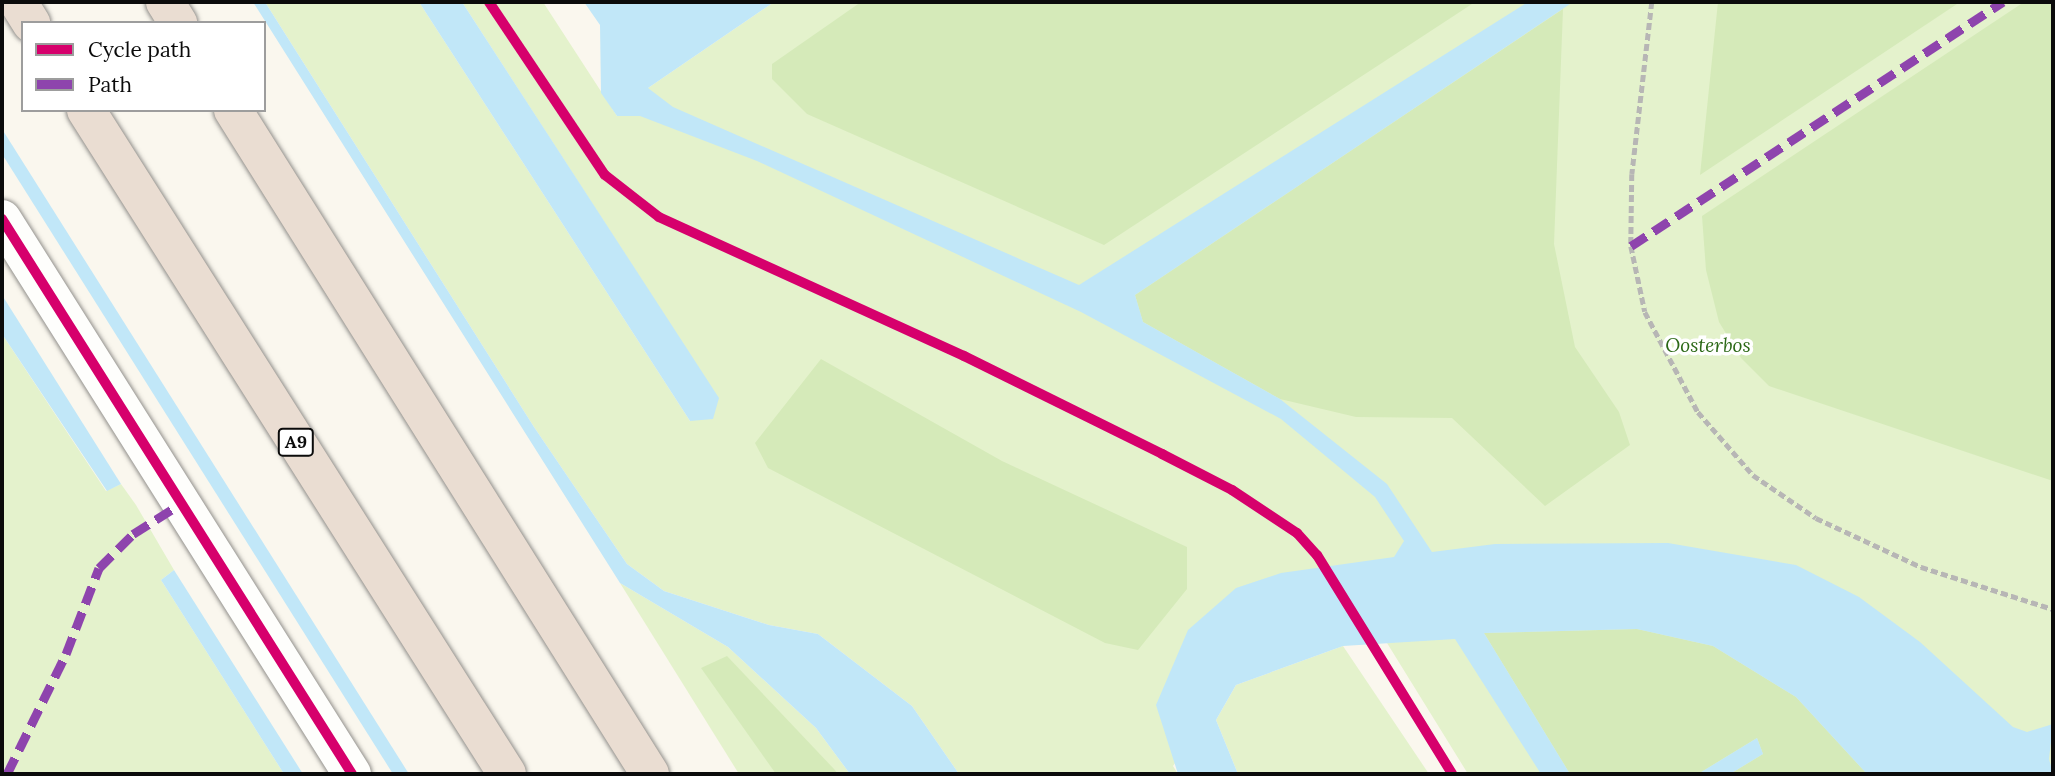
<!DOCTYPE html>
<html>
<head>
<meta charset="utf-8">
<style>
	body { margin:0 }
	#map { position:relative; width:2055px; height:776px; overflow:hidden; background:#faf7ee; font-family:Lora,serif }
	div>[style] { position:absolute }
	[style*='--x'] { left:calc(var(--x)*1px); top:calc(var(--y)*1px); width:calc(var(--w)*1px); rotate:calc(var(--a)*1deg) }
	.green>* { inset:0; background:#e4f2cc }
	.forest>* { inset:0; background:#d5eab9 }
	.water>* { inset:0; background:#c1e7f8 }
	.path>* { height:4.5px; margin-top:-2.25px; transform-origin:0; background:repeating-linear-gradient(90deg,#b7b6b5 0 7px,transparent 0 10.5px) }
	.roads { filter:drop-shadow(0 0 2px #93918d) drop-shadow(0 0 2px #93918d) }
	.minor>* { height:38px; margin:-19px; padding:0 19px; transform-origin:19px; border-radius:19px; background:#fefefc }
	.highway>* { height:38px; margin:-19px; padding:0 19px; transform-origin:19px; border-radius:19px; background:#eaddd2 }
	.quiet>* { height:9px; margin-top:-4.5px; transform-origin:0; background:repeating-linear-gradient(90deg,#8e44ad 0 18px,transparent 0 27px) }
	.cycleway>* { height:10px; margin:-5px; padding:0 5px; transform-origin:5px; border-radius:5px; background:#d6006c }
	span { translate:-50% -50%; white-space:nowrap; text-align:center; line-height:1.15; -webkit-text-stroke:7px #fff; paint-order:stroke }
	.shield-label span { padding:2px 5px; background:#fff; border:2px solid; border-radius:5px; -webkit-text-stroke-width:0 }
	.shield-label { font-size:18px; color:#0b0b0b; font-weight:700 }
	.park-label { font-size:19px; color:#2b6816; font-style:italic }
	.frame { position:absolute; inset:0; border:4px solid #0b0b0b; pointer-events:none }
	.legend { position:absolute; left:21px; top:21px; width:245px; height:91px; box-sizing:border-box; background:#fff; border:2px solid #9d9d9d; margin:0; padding:9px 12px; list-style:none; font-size:21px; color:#0b0b0b }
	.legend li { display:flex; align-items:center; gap:14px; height:35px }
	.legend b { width:35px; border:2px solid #9d9d9d }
</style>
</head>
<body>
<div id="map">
	<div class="green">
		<div style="clip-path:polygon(265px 2px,419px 2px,690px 421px,718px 398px,462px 2px,543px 2px,617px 116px,648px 88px,774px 2px,2053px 2px,2053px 774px,1468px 774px,1387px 643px,1309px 571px,1173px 766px,1178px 774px,959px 774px,912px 706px,818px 634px,769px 625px,664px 591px,627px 564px,534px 427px)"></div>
		<div style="clip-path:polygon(2px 334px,106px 491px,121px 484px,136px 505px,174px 570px,161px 580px,284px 774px,2px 774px)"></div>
		<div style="clip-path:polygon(620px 583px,728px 647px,816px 728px,850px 774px,739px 774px)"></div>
		<div style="clip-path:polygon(1343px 646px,1429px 774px,1238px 774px,1216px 720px,1236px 685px)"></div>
	</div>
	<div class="forest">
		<div style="clip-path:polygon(861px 2px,1475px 2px,1104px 245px,807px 114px,772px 79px,772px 64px)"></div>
		<div style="clip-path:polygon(1718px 2px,1960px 2px,1700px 175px)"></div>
		<div style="clip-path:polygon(2024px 2px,2053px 2px,2053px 481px,1769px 386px,1741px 358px,1719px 322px,1706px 270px,1702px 216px)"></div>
		<div style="clip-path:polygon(1563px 9px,1554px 244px,1575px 347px,1619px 412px,1630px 445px,1545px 506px,1452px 418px,1356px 417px,1280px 399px,1143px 322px,1135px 295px)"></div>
		<div style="clip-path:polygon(821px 359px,1002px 461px,1187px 547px,1187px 589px,1138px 650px,1105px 643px,768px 468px,755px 443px)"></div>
		<div style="clip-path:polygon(1637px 629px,1713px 646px,1796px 697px,1867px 774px,1730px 774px,1763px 754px,1757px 738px,1698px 774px,1570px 774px,1484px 633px)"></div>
		<div style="clip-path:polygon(727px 656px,834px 769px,838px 774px,776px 774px,701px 668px)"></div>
	</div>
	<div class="water">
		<div style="clip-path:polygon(253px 2px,265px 2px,534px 427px,627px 564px,664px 591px,769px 625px,818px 634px,912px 706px,959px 774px,850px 774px,816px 728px,728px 647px,620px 583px)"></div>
		<div style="clip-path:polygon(419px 2px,462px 2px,719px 398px,713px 419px,690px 421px)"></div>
		<div style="clip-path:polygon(584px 2px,774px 2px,648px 88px,673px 107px,1079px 285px,1528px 2px,1573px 2px,1135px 295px,1143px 322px,1280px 399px,1387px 484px,1432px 552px,1495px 544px,1668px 543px,1796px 565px,1859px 597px,1920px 642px,2013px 727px,2027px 732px,2053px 724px,2049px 759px,2053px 774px,1867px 774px,1796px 697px,1713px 646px,1637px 629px,1484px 633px,1570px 774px,1541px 774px,1455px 639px,1343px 646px,1236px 685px,1216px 720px,1238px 774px,1178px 774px,1156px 705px,1188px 630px,1236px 588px,1281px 573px,1394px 557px,1404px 541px,1375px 497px,1281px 419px,1081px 312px,757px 161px,640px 116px,617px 116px,601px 93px,600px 25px)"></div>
		<div style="clip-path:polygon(2px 129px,409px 774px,393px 774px,2px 154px)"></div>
		<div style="clip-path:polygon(2px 295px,121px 484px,107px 491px,2px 334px)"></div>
		<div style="clip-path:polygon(174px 570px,303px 774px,284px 774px,161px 580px)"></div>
		<div style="clip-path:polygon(1757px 738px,1763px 754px,1730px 774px,1698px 774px)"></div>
	</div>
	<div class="path">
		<div style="--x:1652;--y:2;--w:173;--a:96.6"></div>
		<div style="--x:1632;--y:174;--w:72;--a:90.8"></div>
		<div style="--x:1631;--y:246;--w:67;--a:78"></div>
		<div style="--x:1645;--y:312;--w:113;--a:62.1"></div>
		<div style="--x:1698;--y:412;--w:84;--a:48.9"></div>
		<div style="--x:1753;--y:475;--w:76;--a:34.3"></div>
		<div style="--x:1816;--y:518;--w:116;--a:25"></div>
		<div style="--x:1921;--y:567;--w:139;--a:17.7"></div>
	</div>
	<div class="roads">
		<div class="minor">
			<div style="--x:2;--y:219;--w:656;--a:57.76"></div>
		</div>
		<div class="highway">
			<div style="--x:18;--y:2;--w:25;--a:58"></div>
			<div style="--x:165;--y:2;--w:25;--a:58"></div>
			<div style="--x:86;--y:110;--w:786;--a:57.62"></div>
			<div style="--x:233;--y:110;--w:784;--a:57.87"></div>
		</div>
	</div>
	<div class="quiet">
		<div style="--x:1631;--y:246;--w:445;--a:-33.3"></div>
		<div style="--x:7;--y:774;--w:134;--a:-63.8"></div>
		<div style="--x:66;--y:654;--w:92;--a:-69"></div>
		<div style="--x:99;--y:568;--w:48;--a:-45"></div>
		<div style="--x:133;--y:534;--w:58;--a:-32.3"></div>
	</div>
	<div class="cycleway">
		<div style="--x:489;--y:2;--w:208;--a:56.2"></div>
		<div style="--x:605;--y:175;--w:68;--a:37.9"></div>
		<div style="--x:659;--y:217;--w:335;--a:24.5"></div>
		<div style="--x:964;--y:356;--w:221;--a:26.3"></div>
		<div style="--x:1162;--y:454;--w:79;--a:27.2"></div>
		<div style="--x:1232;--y:490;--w:78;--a:33.5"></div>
		<div style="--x:1297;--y:533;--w:30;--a:48"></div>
		<div style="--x:1317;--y:555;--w:257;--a:58.3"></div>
		<div style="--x:2;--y:219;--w:656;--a:57.76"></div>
	</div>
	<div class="shield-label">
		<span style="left:296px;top:442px">A9</span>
	</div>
	<div class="park-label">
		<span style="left:1708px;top:346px">Oosterbos</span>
	</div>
	<div class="frame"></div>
	<ul class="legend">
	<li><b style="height:9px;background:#d6006c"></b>Cycle path</li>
	<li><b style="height:9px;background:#8e44ad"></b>Path</li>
	</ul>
</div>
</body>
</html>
